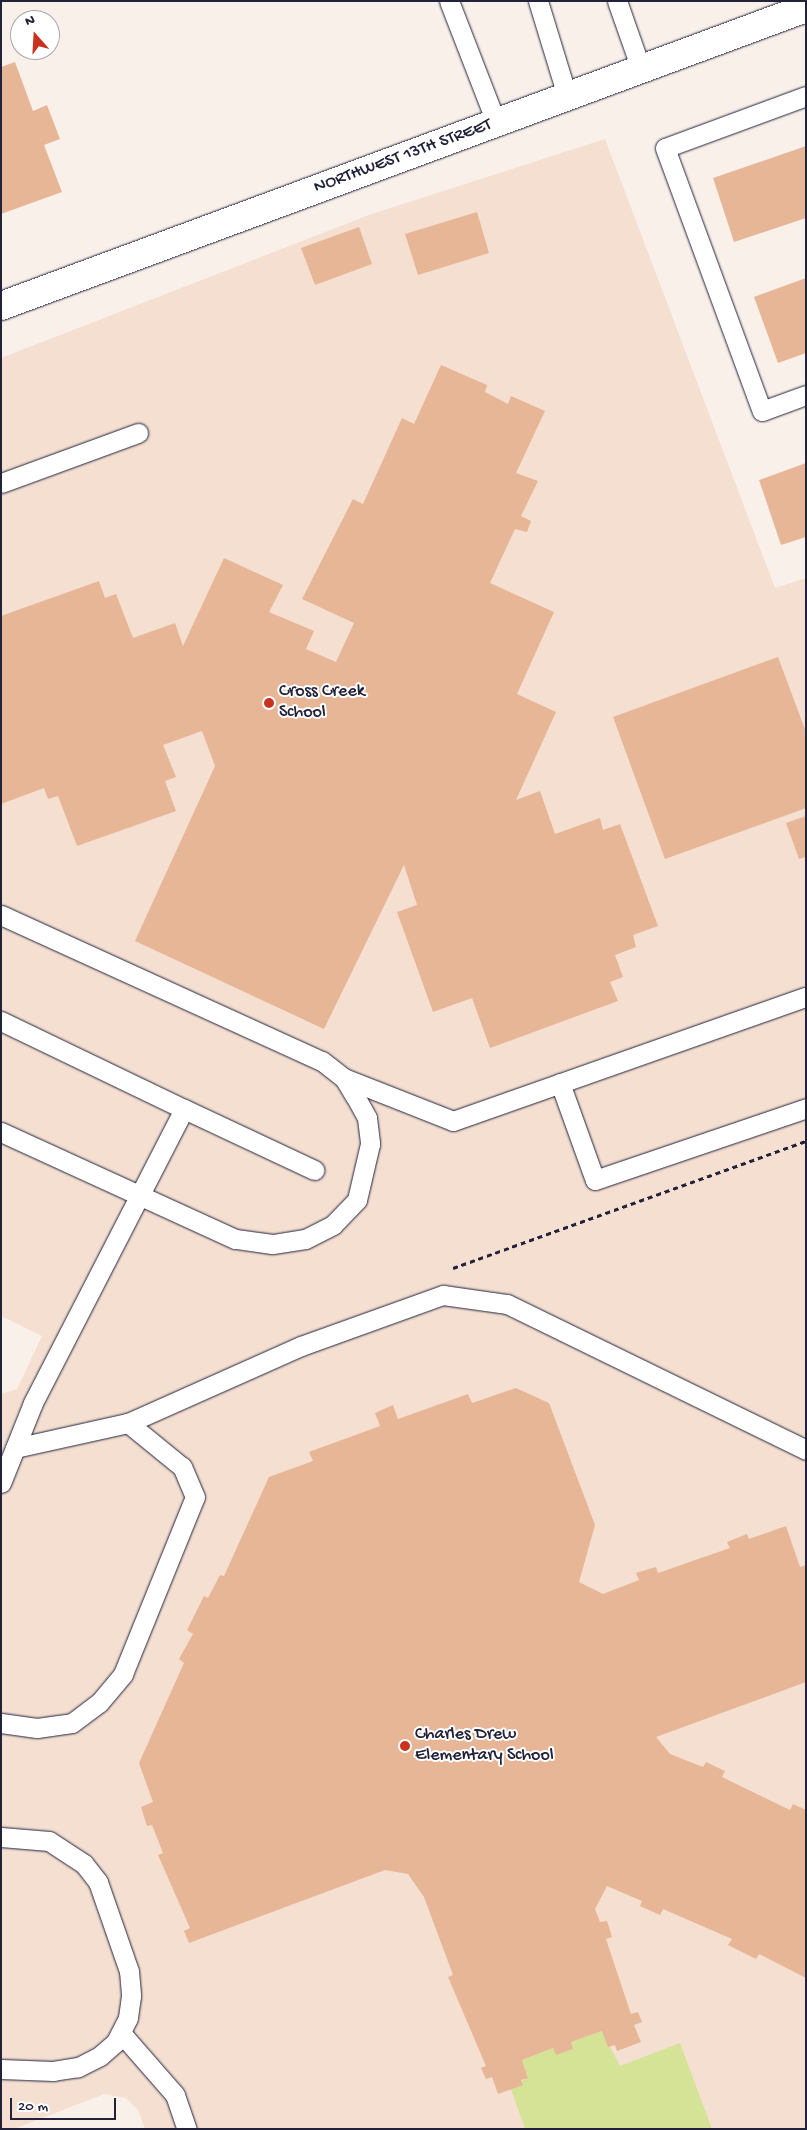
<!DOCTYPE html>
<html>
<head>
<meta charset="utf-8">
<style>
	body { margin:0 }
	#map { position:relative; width:807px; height:2130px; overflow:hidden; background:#faf0ea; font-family:"Gochi Hand",sans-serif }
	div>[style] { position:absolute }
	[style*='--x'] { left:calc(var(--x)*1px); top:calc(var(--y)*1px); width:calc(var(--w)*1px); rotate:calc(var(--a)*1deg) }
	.built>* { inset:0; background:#f4dfd1 }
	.green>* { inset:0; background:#d4e396 }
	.building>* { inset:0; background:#e7b697 }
	.path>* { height:3px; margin-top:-1.5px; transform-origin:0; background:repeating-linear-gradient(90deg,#22223b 0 5px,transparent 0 9px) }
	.roads { filter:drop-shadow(0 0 1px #22223b) drop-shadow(0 0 1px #22223b) }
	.lane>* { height:19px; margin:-9.5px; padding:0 9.5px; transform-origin:9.5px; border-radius:9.5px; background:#fff }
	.street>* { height:28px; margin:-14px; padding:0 14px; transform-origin:14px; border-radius:14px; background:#fff }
	.dots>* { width:14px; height:14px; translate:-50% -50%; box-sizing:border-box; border:2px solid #fff; border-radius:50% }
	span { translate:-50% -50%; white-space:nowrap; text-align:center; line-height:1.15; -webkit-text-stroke:4px #fff; paint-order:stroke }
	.street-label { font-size:18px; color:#22223b }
	.poi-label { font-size:18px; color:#22223b }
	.left { translate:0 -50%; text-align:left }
	.frame { position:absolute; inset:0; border:2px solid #22223b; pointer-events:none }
	.north { position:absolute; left:10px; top:10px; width:50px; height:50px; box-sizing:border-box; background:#fff; border:1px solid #a7a7b1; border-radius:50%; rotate:341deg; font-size:14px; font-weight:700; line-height:20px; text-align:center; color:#22223b }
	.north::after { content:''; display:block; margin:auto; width:18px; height:22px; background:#c8321e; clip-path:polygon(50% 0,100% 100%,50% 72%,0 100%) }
	.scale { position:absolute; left:10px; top:2098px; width:106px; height:22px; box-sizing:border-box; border:2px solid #22223b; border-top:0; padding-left:6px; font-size:15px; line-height:18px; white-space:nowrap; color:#22223b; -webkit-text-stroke:4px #fff; paint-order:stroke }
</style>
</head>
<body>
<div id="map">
	<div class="built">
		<div style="clip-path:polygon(605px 139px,775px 588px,806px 578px,806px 2129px,145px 2129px,138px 2110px,126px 2098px,104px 2094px,14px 2129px,1px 2129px,1px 1394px,17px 1389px,42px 1336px,1px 1316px,1px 358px,369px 215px)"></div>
	</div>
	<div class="green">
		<div style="clip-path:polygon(602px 2031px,620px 2066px,680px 2043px,712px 2129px,525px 2129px,511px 2089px,528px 2077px,522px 2060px,553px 2048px,556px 2054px,573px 2049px,571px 2042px)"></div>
	</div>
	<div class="building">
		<div style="clip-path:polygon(15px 62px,33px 111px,47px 105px,60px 139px,44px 145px,62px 192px,1px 214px,1px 67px)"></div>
		<div style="clip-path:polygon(806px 146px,806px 218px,734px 242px,713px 178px)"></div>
		<div style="clip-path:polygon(477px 212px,489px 253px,418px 275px,405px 234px)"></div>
		<div style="clip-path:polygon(359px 227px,372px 264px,315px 285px,301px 248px)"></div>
		<div style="clip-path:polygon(806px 278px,806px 353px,778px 363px,754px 297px)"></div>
		<div style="clip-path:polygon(441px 365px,487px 385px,485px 392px,508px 404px,511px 396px,545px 411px,516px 473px,538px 481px,521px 516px,531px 521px,527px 532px,515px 529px,490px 583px,554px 612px,517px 694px,556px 712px,516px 800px,540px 791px,555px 834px,600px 818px,603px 830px,620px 824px,658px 926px,633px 935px,636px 947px,615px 955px,623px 977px,610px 982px,618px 1001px,490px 1048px,472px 998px,433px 1012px,397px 912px,417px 905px,404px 865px,324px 1029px,135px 941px,215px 766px,202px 731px,163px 745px,176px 777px,165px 781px,176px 811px,77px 846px,58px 796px,48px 799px,44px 788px,1px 804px,1px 616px,99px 581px,105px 598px,116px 594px,133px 638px,175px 623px,183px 646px,224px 558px,283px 585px,269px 612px,314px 631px,306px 649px,336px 662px,354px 623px,302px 599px,353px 499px,363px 504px,402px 418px,414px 424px)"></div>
		<div style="clip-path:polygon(806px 463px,806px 537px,781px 545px,759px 480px)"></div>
		<div style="clip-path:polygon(778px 657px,806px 732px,806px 808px,665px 859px,613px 717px)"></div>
		<div style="clip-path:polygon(806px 816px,806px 857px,799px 859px,786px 823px)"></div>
		<div style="clip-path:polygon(516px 1388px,549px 1403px,595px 1525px,579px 1582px,603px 1594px,639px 1580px,636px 1573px,656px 1567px,658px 1573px,730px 1548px,727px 1542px,747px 1534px,749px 1539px,786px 1526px,800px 1567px,806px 1565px,806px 1682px,656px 1737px,670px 1754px,703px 1767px,706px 1762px,725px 1771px,722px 1777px,790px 1810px,793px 1804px,806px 1810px,806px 1978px,759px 1954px,756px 1959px,728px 1945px,732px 1939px,663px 1909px,660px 1915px,640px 1906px,642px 1901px,607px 1886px,595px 1909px,600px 1922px,607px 1921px,612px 1937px,606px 1939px,631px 2014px,638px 2012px,642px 2022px,634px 2025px,641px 2042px,617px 2051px,615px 2045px,608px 2047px,602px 2031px,571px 2042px,573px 2049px,556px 2055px,553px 2048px,522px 2060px,528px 2078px,521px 2080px,523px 2085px,498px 2094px,492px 2077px,486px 2079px,481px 2068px,486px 2066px,448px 1977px,453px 1975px,424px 1897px,408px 1874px,385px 1870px,189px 1943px,184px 1931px,190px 1928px,158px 1855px,163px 1853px,152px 1825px,147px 1826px,141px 1807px,153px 1802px,139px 1763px,184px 1663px,179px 1659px,193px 1634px,187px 1630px,204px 1596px,208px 1598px,220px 1575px,224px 1576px,269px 1477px,313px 1461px,309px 1452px,380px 1426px,375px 1413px,393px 1405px,398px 1419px,468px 1394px,472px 1403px)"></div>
	</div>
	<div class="path">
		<div style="--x:453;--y:1268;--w:375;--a:-19.8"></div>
	</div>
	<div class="roads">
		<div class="lane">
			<div style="--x:449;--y:1;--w:130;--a:68.8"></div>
			<div style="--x:538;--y:1;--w:99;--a:73"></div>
			<div style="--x:617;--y:1;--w:72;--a:70.6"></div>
			<div style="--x:806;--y:96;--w:150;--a:159.8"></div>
			<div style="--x:665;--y:148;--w:280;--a:69.8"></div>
			<div style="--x:762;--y:411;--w:47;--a:-20"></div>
			<div style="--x:1;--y:483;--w:146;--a:-20.1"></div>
			<div style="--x:1;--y:915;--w:353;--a:24.5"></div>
			<div style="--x:322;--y:1061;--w:28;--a:38"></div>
			<div style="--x:344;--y:1078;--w:21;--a:59"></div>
			<div style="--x:355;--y:1096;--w:25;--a:61"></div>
			<div style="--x:367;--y:1118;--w:26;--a:83"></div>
			<div style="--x:370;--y:1144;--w:57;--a:103.1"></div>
			<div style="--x:357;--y:1200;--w:35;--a:134"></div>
			<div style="--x:333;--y:1225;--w:31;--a:153"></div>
			<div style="--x:305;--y:1239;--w:33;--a:171"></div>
			<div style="--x:272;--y:1244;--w:37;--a:-172"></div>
			<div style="--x:235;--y:1239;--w:257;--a:-155.4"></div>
			<div style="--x:1;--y:1021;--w:203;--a:25.7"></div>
			<div style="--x:184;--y:1109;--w:331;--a:117.2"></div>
			<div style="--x:33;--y:1403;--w:86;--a:111.8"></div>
			<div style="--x:344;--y:1078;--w:117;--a:21.5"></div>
			<div style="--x:453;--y:1121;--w:374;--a:-19.4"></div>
			<div style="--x:560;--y:1083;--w:103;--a:70.2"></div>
			<div style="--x:595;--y:1180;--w:223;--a:-18.8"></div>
			<div style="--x:184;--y:1109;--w:144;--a:25.1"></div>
			<div style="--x:15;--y:1448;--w:116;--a:-12.5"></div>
			<div style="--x:128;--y:1423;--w:189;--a:-24"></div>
			<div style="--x:301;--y:1346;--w:151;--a:-19.8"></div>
			<div style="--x:443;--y:1295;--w:65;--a:8"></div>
			<div style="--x:507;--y:1304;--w:333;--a:26"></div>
			<div style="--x:1;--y:1723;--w:36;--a:8"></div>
			<div style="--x:37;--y:1728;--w:35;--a:-8"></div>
			<div style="--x:72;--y:1723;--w:34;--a:-37"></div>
			<div style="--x:99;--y:1703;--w:38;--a:-50"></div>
			<div style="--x:123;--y:1674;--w:191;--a:-67.9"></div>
			<div style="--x:195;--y:1497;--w:33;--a:-113"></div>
			<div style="--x:182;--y:1467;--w:70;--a:-140.8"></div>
			<div style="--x:1;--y:1837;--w:48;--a:4.8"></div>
			<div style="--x:49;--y:1841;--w:42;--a:33.3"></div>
			<div style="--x:84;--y:1864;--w:23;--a:52"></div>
			<div style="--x:98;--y:1882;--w:94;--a:70.8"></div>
			<div style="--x:129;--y:1971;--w:25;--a:85"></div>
			<div style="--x:131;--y:1996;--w:22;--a:98"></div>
			<div style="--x:128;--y:2018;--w:27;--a:117"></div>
			<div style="--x:116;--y:2042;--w:21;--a:139"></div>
			<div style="--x:100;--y:2056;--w:25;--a:153"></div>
			<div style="--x:78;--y:2067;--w:25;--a:171"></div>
			<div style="--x:53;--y:2071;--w:52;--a:-177.8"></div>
			<div style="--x:121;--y:2033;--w:82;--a:48.9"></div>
			<div style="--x:175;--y:2095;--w:36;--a:71"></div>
		</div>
		<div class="street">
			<div style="--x:1;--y:306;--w:858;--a:-20.31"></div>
		</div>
	</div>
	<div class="dots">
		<div style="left:269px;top:703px;background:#c8321e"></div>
		<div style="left:405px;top:1746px;background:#c8321e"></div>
	</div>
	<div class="street-label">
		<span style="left:403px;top:157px;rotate:-20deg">NORTHWEST 13TH STREET</span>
	</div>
	<div class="poi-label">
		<span class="left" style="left:279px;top:703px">Cross Creek<br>School</span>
		<span class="left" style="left:415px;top:1746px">Charles Drew<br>Elementary School</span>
	</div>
	<div class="frame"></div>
	<div class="north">N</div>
	<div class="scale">20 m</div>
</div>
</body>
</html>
